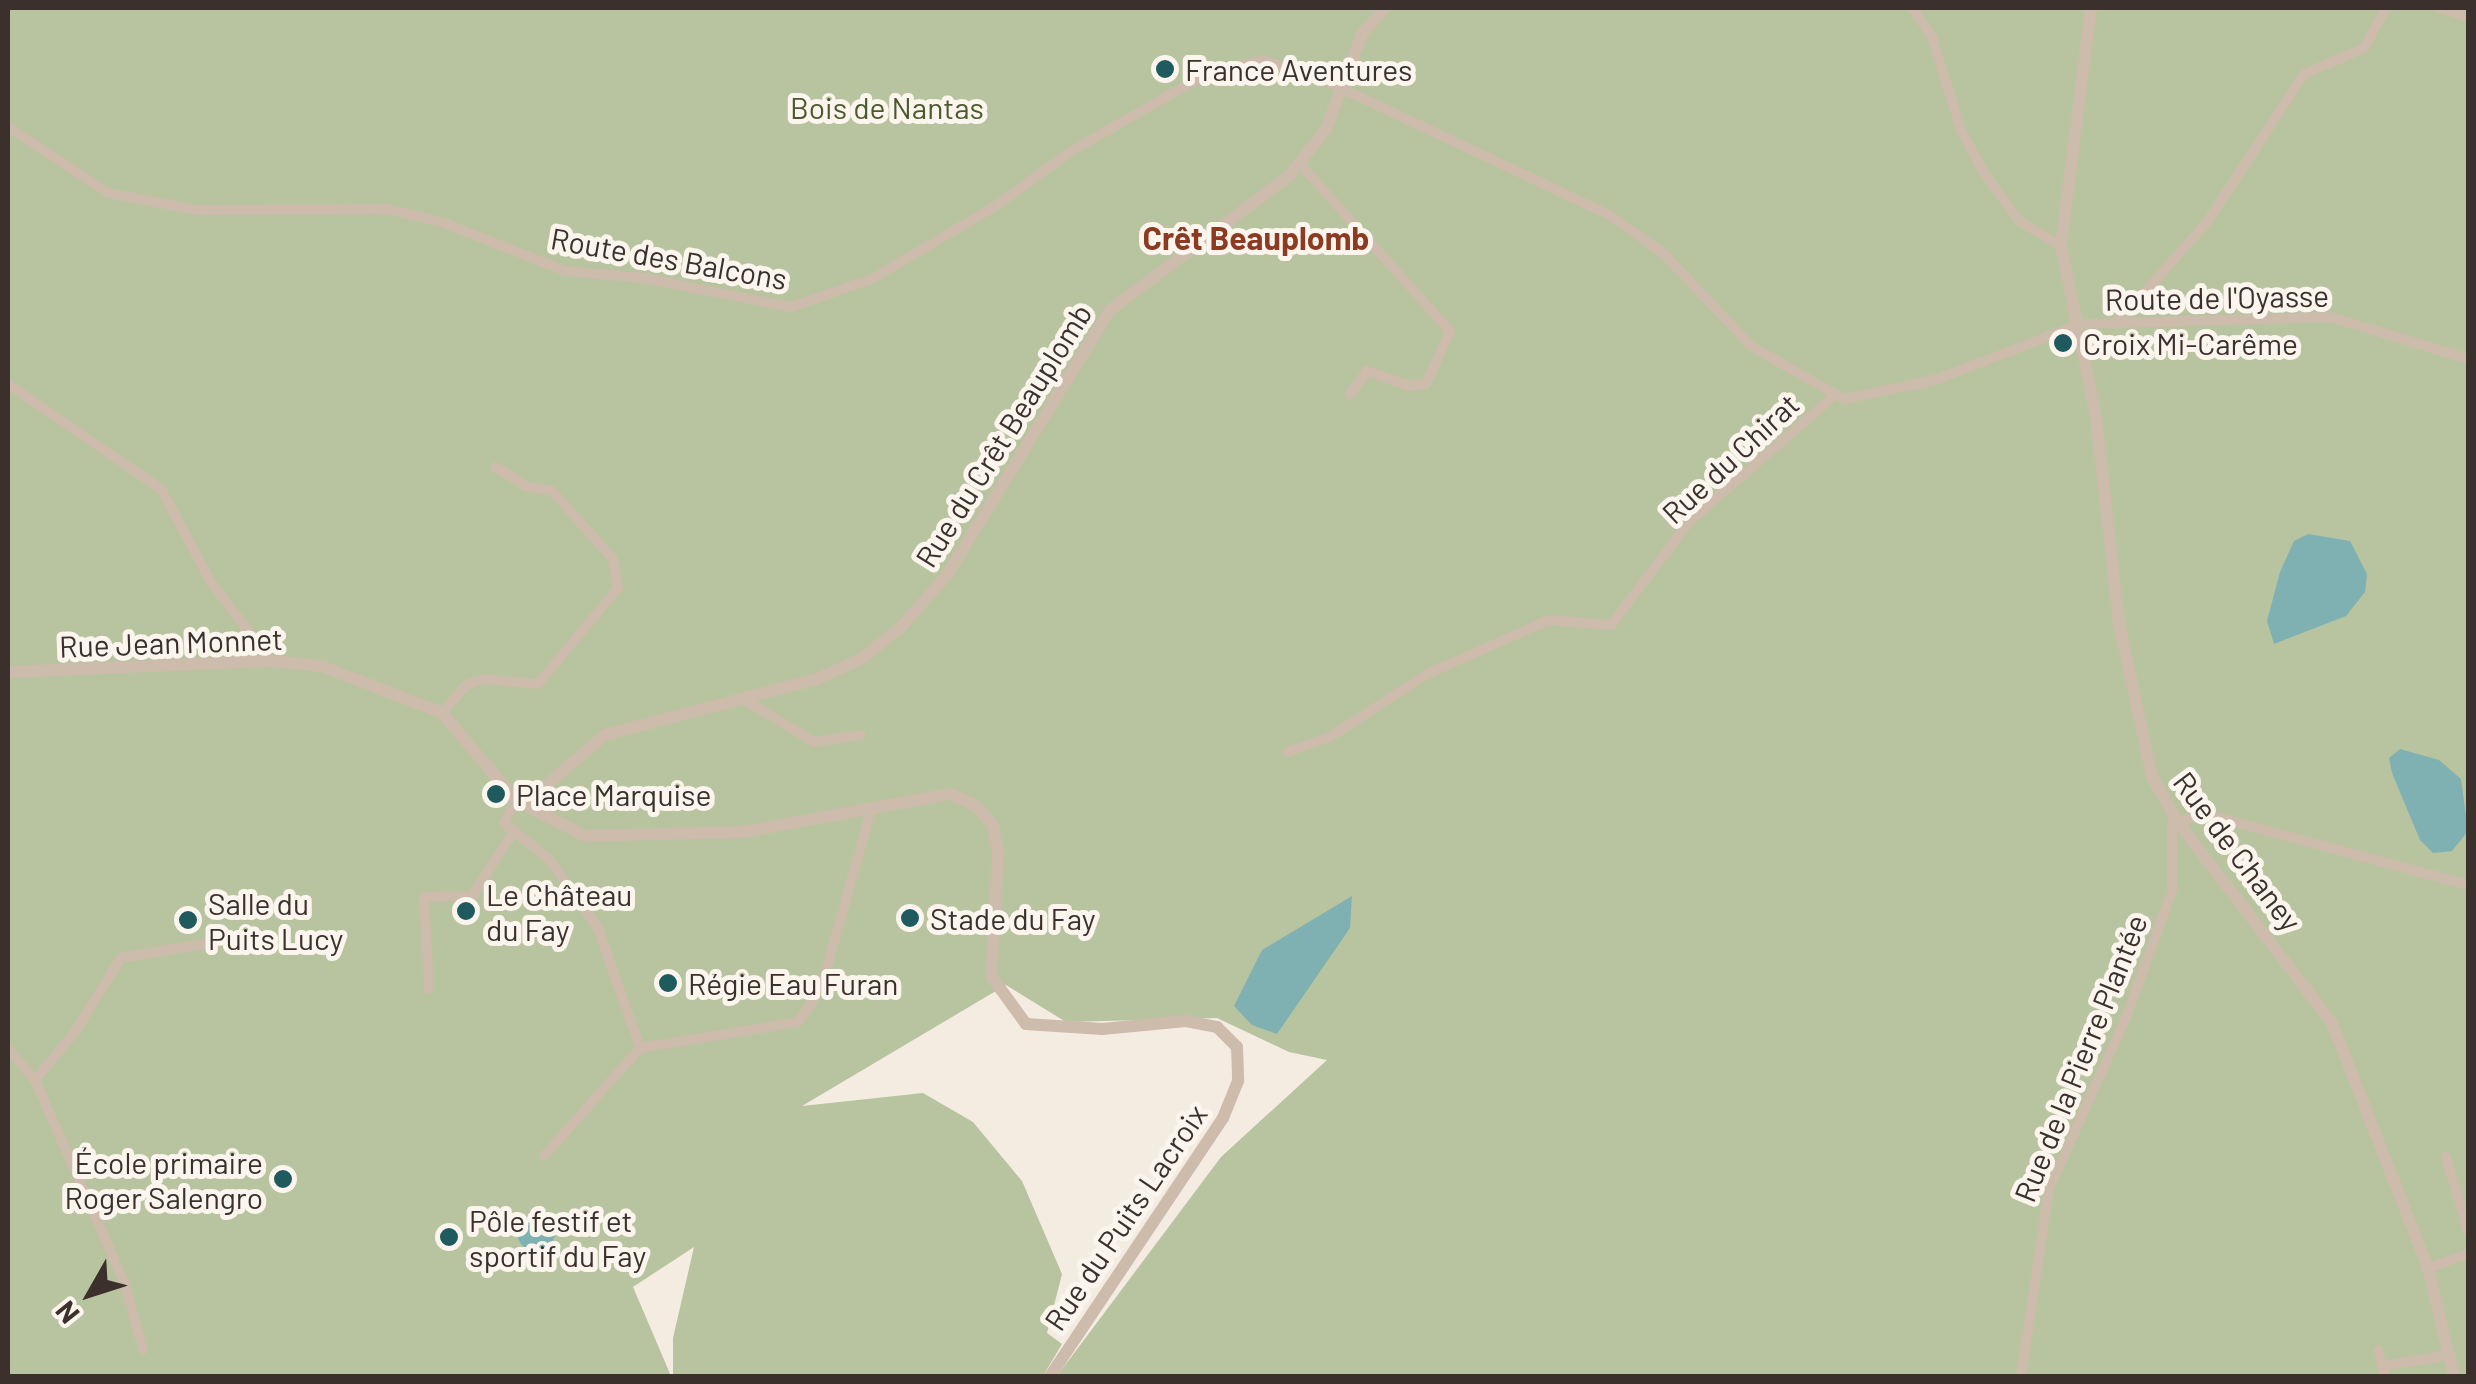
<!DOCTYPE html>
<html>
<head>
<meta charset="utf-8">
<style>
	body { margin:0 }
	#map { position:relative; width:2476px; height:1384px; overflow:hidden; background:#f4ebe1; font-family:Barlow,sans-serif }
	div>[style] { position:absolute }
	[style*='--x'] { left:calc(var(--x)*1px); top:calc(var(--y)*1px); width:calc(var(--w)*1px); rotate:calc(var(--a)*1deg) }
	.green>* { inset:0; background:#b8c4a0 }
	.water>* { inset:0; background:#7fb0b2 }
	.round { border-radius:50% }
	.minor>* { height:10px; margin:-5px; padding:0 5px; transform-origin:5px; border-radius:5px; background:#cdbbac }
	.tertiary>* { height:12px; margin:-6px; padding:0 6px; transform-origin:6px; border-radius:6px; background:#cdbbac }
	.dots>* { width:28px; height:28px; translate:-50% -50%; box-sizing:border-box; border:5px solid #fbf5ee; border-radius:50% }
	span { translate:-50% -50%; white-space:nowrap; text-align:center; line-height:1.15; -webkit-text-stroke:10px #fbf5ee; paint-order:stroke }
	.poi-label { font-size:30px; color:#3b302b }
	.left { translate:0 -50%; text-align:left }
	.right { translate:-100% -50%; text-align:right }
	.park-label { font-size:30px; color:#4a5a2e }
	.street-label { font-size:30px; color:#3b302b }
	.neighbourhood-label { font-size:32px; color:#8c3b22; font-weight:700 }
	.frame { position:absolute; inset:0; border:10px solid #3b302b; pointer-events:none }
	.north { position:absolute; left:40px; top:1244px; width:100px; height:100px; -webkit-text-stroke:8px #fbf5ee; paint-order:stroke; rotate:231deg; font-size:28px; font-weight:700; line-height:40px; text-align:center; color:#3b302b }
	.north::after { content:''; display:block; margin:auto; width:35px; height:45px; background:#3b302b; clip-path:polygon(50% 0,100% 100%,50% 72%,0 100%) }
</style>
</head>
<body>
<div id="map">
	<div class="green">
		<div style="clip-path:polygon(8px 8px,2468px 8px,2468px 1376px,1057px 1376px,1221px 1157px,1327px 1060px,1289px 1052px,1217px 1018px,1066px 1022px,1006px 985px,802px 1106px,923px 1093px,973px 1122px,1022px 1181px,1062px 1274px,1047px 1333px,1062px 1344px,1043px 1376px,673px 1376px,673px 1338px,694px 1247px,633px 1287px,671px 1376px,8px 1376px)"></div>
	</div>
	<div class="water">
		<div style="clip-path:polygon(2308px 534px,2350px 541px,2367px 574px,2365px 592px,2346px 616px,2274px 644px,2267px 621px,2280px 572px,2294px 541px)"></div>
		<div style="clip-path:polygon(2400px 749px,2439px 760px,2461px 779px,2468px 831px,2452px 851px,2433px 853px,2420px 840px,2392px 773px,2389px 758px)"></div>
		<div style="clip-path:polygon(1352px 896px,1350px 928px,1277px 1034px,1252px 1025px,1234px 1006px,1262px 950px)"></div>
		<div class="round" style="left:517px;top:1213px;width:38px;height:38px"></div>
	</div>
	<div class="minor">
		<div style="--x:1912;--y:8;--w:35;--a:55"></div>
		<div style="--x:1932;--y:37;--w:97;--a:72.7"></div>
		<div style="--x:1961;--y:130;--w:49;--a:61.9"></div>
		<div style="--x:1984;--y:173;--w:59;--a:53.9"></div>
		<div style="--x:2019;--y:221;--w:49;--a:30.8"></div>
		<div style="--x:2439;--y:8;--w:30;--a:17"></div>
		<div style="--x:8;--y:127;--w:120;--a:33.4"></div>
		<div style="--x:108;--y:193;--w:91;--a:10.8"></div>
		<div style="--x:197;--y:210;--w:191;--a:-0.3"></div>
		<div style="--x:388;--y:209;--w:58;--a:14"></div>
		<div style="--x:444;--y:223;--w:130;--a:21.6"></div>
		<div style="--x:565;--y:271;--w:78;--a:5.1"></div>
		<div style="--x:643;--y:278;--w:151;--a:11.1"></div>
		<div style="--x:791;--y:307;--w:86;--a:-19.1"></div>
		<div style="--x:872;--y:279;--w:145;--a:-30.6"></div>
		<div style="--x:997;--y:205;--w:94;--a:-35.9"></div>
		<div style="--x:1073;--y:150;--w:150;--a:-29.6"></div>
		<div style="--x:1203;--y:76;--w:62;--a:-14.9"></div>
		<div style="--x:1263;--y:60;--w:69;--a:18.7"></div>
		<div style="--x:1328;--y:82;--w:313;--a:25.3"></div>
		<div style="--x:1611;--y:216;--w:65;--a:35.6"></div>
		<div style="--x:1664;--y:254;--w:127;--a:46.6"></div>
		<div style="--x:1751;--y:346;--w:107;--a:29.7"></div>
		<div style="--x:1844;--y:399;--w:93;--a:-11.8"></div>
		<div style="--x:1935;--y:380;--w:155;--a:-21.1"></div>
		<div style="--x:2080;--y:324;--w:250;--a:-1.6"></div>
		<div style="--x:2330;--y:317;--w:144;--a:16.9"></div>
		<div style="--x:1300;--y:164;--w:224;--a:48.1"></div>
		<div style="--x:1450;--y:331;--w:58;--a:114.4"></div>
		<div style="--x:1426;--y:384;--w:16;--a:173"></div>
		<div style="--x:1410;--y:386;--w:46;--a:-160.8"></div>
		<div style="--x:1367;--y:371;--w:29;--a:126"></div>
		<div style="--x:2116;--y:324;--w:138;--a:-48.2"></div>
		<div style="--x:2208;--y:221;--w:176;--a:-56.9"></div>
		<div style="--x:2304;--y:74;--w:65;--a:-23.4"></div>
		<div style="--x:2364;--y:48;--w:46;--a:-61.2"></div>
		<div style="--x:8;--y:384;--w:186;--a:34.5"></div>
		<div style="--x:161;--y:489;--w:106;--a:61.7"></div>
		<div style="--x:211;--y:582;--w:99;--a:52.8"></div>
		<div style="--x:748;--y:702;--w:77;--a:31.2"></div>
		<div style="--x:814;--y:742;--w:47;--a:-8.7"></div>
		<div style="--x:442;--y:713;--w:37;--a:-49"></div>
		<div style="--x:466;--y:685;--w:18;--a:-19"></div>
		<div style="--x:483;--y:679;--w:55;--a:5.2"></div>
		<div style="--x:538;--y:684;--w:125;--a:-50.2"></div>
		<div style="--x:618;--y:588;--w:29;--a:-100"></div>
		<div style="--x:613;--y:559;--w:91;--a:-131.9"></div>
		<div style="--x:552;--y:491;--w:26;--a:-169"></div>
		<div style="--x:526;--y:486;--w:36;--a:-148"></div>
		<div style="--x:1287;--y:752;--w:46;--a:-19.2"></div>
		<div style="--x:1330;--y:737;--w:116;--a:-33"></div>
		<div style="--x:1427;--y:674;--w:133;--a:-23.9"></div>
		<div style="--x:1549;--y:620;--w:62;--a:4.6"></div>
		<div style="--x:1611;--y:625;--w:131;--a:-52.8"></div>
		<div style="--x:1690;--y:521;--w:191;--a:-41"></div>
		<div style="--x:516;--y:800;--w:26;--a:118"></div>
		<div style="--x:504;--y:823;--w:59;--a:38.8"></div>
		<div style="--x:550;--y:860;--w:83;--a:54.8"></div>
		<div style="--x:598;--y:928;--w:127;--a:70.7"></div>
		<div style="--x:640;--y:1048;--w:144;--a:131.6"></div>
		<div style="--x:429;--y:989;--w:92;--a:-93.1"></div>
		<div style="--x:424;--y:897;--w:48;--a:-1.2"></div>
		<div style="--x:472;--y:896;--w:74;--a:-57.2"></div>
		<div style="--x:640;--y:1048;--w:160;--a:-9.3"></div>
		<div style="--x:798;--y:1022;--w:40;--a:-55.1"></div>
		<div style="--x:821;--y:989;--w:183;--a:-74.4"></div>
		<div style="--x:8;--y:1049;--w:41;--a:48.9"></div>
		<div style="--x:35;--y:1080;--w:62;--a:-50.2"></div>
		<div style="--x:75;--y:1032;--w:87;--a:-58.1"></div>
		<div style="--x:121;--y:958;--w:84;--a:-9.6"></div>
		<div style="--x:35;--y:1080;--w:221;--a:66.2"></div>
		<div style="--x:124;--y:1282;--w:70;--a:74.2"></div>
		<div style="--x:2446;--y:1157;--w:77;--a:73.4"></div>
		<div style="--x:2428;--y:1268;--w:42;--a:-19.3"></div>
		<div style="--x:2378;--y:1350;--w:27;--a:75"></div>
		<div style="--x:2382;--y:1366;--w:70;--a:-9.1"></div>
		<div style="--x:2021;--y:1376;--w:189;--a:-81.5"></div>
		<div style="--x:2049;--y:1189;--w:188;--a:-65.8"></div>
		<div style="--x:2126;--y:1018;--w:135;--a:-70.1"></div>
		<div style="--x:2172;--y:891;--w:67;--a:-90"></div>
		<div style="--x:2172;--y:824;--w:34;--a:-17"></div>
		<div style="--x:2205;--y:814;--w:272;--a:15.1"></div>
	</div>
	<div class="tertiary">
		<div style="--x:2091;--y:8;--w:240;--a:97.2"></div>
		<div style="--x:2061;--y:246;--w:174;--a:78.4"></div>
		<div style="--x:2096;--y:416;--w:208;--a:83.7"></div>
		<div style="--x:2119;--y:623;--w:157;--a:77.9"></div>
		<div style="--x:2152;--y:777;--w:51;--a:60.4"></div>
		<div style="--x:2177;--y:821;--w:255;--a:52.5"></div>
		<div style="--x:2332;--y:1023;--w:263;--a:68.6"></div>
		<div style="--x:2428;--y:1268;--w:111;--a:76.5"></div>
		<div style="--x:8;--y:672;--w:263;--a:-2.4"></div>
		<div style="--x:271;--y:661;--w:50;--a:5.7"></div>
		<div style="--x:321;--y:666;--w:130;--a:21.2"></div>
		<div style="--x:442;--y:713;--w:114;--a:49.6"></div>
		<div style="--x:516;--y:800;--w:78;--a:27.6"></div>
		<div style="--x:585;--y:836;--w:158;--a:-1.5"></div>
		<div style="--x:743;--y:832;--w:211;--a:-10.4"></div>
		<div style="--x:951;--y:794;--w:26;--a:25"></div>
		<div style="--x:975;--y:805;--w:27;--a:48"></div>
		<div style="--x:993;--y:825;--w:27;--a:80"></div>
		<div style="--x:998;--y:852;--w:124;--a:93.2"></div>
		<div style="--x:991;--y:976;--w:59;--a:53.9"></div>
		<div style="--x:1026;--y:1024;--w:76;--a:3.8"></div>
		<div style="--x:1102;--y:1029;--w:84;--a:-5.4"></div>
		<div style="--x:1186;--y:1021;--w:32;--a:11"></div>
		<div style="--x:1217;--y:1027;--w:28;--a:45"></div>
		<div style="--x:1237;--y:1047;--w:34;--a:88"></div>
		<div style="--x:1238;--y:1081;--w:40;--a:112"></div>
		<div style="--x:1223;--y:1118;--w:311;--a:123.8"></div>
		<div style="--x:524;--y:804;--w:106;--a:-40.4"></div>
		<div style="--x:605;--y:735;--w:219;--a:-14.8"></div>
		<div style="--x:817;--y:679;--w:48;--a:-24.4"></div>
		<div style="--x:861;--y:659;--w:50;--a:-38.5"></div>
		<div style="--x:900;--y:628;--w:71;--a:-48.4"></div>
		<div style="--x:947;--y:575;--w:311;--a:-58.4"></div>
		<div style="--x:1110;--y:310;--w:224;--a:-36.8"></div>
		<div style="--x:1289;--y:176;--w:60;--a:-51.8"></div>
		<div style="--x:1326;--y:129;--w:102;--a:-69.2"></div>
		<div style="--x:1362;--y:34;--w:35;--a:-49"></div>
	</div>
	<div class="dots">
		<div style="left:1165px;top:69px;background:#1f5a5e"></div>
		<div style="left:2063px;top:343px;background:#1f5a5e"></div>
		<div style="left:496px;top:794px;background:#1f5a5e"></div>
		<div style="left:466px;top:911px;background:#1f5a5e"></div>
		<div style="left:910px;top:918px;background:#1f5a5e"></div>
		<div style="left:188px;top:920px;background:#1f5a5e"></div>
		<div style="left:668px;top:983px;background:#1f5a5e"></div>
		<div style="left:283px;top:1179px;background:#1f5a5e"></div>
		<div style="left:449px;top:1237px;background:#1f5a5e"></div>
	</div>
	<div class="poi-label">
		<span class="left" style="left:1185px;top:69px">France Aventures</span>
		<span class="left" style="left:2083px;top:343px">Croix Mi-Carême</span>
		<span class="left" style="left:516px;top:794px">Place Marquise</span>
		<span class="left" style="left:486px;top:911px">Le Château<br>du Fay</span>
		<span class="left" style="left:208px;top:920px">Salle du<br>Puits Lucy</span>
		<span class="left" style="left:930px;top:918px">Stade du Fay</span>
		<span class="left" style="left:688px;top:983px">Régie Eau Furan</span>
		<span class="right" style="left:263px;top:1179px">École primaire<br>Roger Salengro</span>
		<span class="left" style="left:469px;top:1237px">Pôle festif et<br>sportif du Fay</span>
	</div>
	<div class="park-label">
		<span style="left:887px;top:107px">Bois de Nantas</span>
	</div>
	<div class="street-label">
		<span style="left:669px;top:258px;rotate:10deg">Route des Balcons</span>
		<span style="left:2217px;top:297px;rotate:-1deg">Route de l'Oyasse</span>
		<span style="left:1003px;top:435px;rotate:-58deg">Rue du Crêt Beauplomb</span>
		<span style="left:1730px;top:458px;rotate:-43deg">Rue du Chirat</span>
		<span style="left:171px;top:642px;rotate:-2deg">Rue Jean Monnet</span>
		<span style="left:2238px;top:851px;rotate:53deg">Rue de Chaney</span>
		<span style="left:2080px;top:1058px;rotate:-68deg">Rue de la Pierre Plantée</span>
		<span style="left:1125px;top:1217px;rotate:-56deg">Rue du Puits Lacroix</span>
	</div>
	<div class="neighbourhood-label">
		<span style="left:1256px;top:237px">Crêt Beauplomb</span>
	</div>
	<div class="frame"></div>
	<div class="north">N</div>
</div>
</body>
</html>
